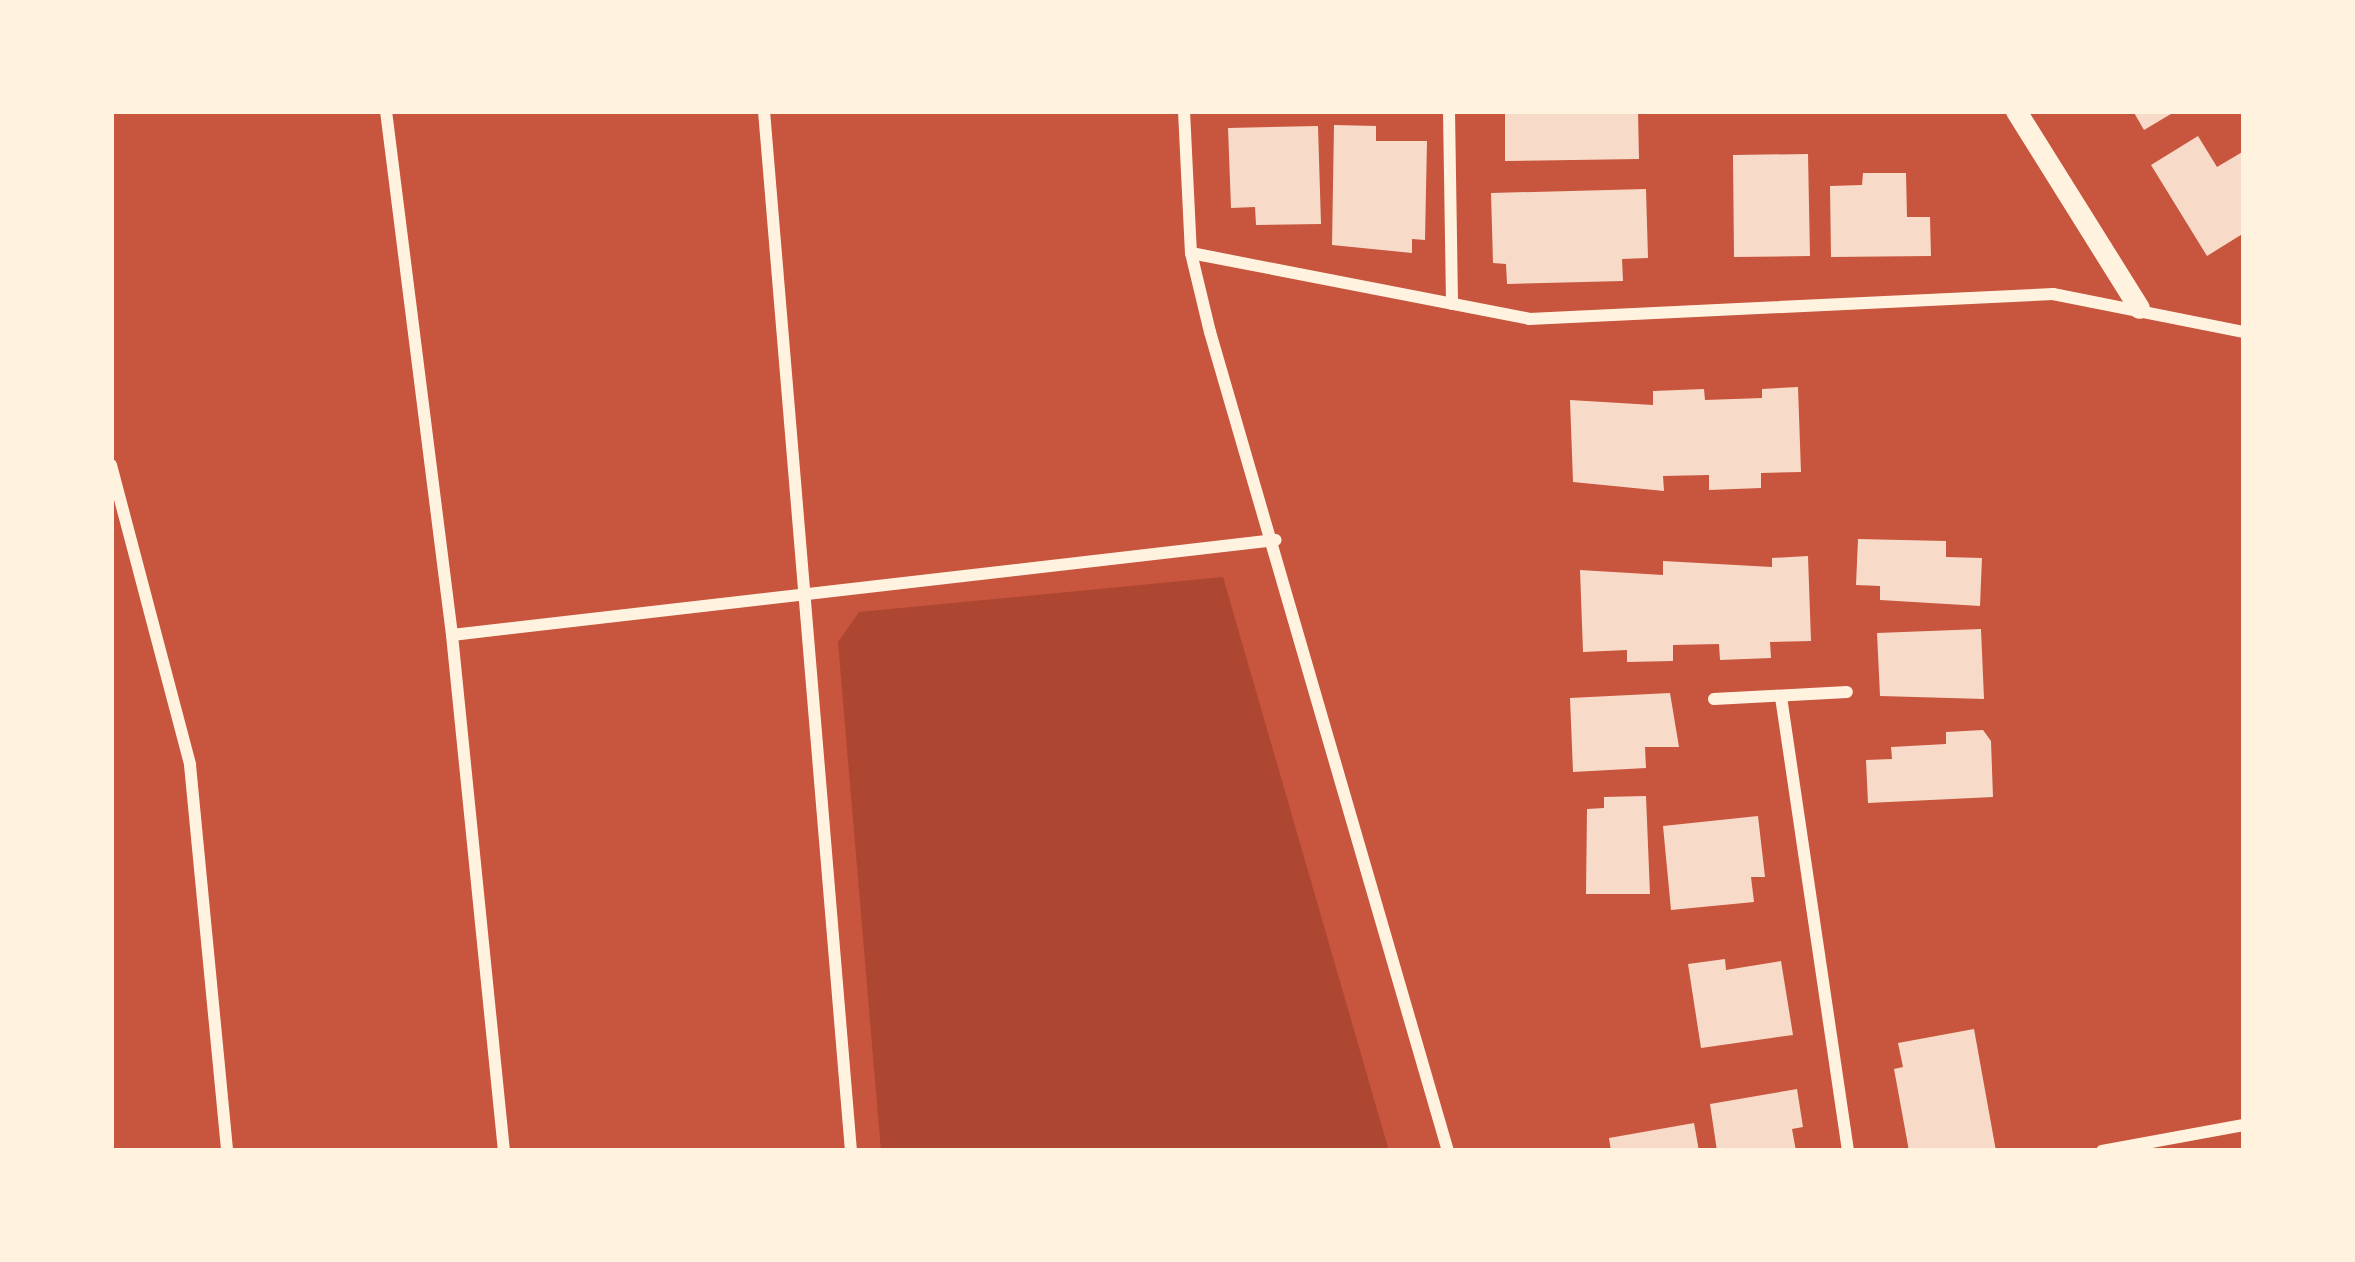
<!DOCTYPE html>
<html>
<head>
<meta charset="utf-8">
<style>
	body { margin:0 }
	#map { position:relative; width:2355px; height:1262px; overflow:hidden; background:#c8553d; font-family:Spectral,serif }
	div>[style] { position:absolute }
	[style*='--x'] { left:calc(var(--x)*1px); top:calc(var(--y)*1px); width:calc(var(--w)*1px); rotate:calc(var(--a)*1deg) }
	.green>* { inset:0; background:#ae4732 }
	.building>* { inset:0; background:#f7dbc8 }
	.minor>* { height:12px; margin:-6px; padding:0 6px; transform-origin:6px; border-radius:6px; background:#fff3e0 }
	.tertiary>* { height:21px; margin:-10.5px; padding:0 10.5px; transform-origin:10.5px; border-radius:10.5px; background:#fff3e0 }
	span { translate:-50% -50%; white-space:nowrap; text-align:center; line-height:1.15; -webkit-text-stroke:10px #fff3e0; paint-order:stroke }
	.frame { position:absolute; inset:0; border:114px solid #fff3e0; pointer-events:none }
</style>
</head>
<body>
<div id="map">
	<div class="green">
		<div style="clip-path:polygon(1223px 577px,1389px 1151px,881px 1151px,838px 642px,859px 612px)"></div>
	</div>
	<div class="building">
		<div style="clip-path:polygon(1505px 111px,1638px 111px,1639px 159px,1505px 161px)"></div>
		<div style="clip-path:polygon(2133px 111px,2176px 111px,2144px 130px)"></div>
		<div style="clip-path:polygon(1334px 125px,1376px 126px,1376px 141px,1427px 141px,1425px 240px,1412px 239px,1412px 253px,1332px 245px)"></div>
		<div style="clip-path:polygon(1318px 126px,1321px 224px,1256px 225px,1255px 207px,1231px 208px,1228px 128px)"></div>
		<div style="clip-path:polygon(2198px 136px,2217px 167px,2244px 151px,2244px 233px,2207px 256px,2151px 165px)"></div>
		<div style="clip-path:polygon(1808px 154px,1810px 256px,1734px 257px,1733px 155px)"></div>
		<div style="clip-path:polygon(1863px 173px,1906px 173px,1907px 217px,1930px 217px,1931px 256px,1831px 257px,1830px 186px,1862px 185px)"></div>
		<div style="clip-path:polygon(1646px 189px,1648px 258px,1622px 259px,1623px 281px,1507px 284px,1506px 264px,1493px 263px,1491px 193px)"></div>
		<div style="clip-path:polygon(1798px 387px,1801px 472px,1761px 473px,1761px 488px,1709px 490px,1709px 475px,1663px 476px,1664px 491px,1573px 482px,1570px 400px,1653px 405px,1653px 391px,1704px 389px,1705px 400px,1762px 398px,1762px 389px)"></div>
		<div style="clip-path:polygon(1858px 539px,1946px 541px,1946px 557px,1982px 558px,1980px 606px,1880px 600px,1880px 586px,1856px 585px)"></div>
		<div style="clip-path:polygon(1808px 556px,1811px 641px,1770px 642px,1771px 658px,1720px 660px,1719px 644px,1673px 645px,1673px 661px,1627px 662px,1627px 650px,1583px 652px,1580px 570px,1663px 575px,1663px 561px,1772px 567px,1772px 558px)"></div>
		<div style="clip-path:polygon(1981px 629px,1984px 699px,1880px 696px,1877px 633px)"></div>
		<div style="clip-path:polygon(1670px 693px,1679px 747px,1645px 747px,1646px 768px,1573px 772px,1570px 698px)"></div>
		<div style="clip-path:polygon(1983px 730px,1991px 741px,1993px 797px,1868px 803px,1866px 760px,1892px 759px,1891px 747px,1946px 744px,1946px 732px)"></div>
		<div style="clip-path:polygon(1646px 796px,1650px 894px,1586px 894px,1587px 809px,1604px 808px,1604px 797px)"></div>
		<div style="clip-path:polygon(1758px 816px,1765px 877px,1751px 877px,1754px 902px,1671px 910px,1663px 826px)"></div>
		<div style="clip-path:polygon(1725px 959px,1726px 970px,1781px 961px,1793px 1035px,1701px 1048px,1688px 964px)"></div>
		<div style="clip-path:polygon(1974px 1029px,1996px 1151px,1909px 1151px,1894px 1069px,1903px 1067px,1898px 1043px)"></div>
		<div style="clip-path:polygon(1797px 1089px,1803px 1127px,1792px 1129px,1796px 1151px,1717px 1151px,1710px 1104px)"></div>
		<div style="clip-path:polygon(1694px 1123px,1699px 1151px,1611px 1151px,1609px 1138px)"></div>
	</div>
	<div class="minor">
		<div style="--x:386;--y:111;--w:528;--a:82.82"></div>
		<div style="--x:452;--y:635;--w:519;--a:84.25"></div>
		<div style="--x:764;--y:111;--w:1044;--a:85.22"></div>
		<div style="--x:1184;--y:111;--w:142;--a:87.2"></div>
		<div style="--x:1191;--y:253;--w:81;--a:76.5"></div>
		<div style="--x:1210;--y:332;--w:853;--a:73.8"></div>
		<div style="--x:1449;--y:111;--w:193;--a:89.1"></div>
		<div style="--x:1191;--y:253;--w:344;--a:11"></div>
		<div style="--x:1529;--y:319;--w:525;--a:-2.73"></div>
		<div style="--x:2053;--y:294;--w:195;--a:11.3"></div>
		<div style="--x:111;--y:465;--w:310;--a:75.2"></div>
		<div style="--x:190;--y:765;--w:388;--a:84.5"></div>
		<div style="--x:452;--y:635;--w:829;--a:-6.58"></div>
		<div style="--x:1781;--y:697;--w:459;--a:81.6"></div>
		<div style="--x:1714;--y:699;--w:133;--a:-3"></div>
		<div style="--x:2102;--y:1151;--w:144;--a:-10.4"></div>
	</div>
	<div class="tertiary">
		<div style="--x:2016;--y:111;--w:232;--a:58"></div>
	</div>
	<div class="frame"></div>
</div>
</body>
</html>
